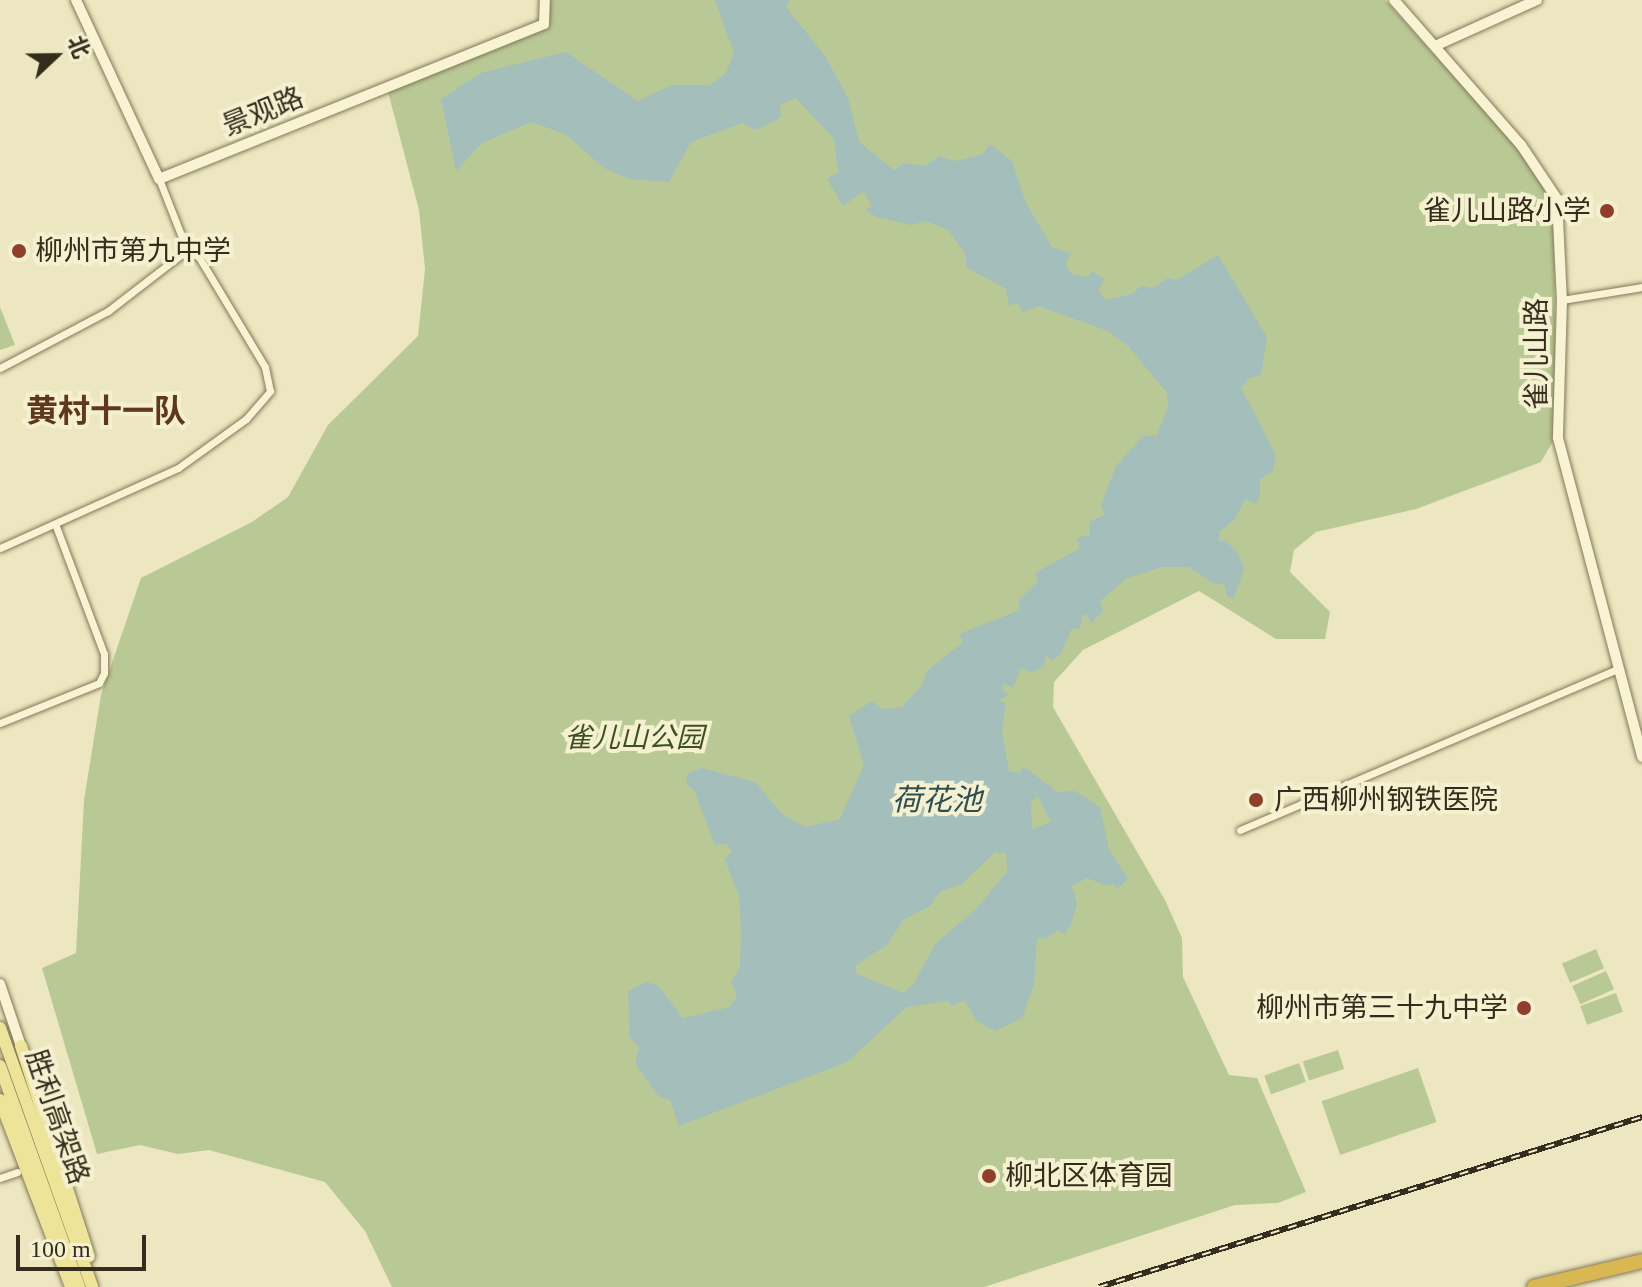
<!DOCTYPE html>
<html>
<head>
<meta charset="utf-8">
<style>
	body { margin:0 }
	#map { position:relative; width:1642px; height:1287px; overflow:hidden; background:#ece7c0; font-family:"Times New Roman","Noto Sans SC",serif }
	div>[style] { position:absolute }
	.green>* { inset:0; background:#b9c995; transform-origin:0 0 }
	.water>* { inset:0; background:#a3bebb }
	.roads { filter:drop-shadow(0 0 2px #847859) drop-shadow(0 0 2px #847859) }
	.street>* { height:7px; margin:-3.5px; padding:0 3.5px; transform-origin:3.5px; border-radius:3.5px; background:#f7f3d3 }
	.secondary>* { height:10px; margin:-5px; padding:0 5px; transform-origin:5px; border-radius:5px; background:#f7f3d3 }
	.primary>* { height:12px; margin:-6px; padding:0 6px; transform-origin:6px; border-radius:6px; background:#eee499 }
	.highway>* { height:14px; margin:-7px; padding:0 7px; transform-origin:7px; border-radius:7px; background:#d9b853 }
	.rail>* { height:6px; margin-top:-3px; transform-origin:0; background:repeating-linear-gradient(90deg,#f4f0d0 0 9px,#342d1d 0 18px); box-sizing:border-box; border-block:2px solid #342d1d }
	.dots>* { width:22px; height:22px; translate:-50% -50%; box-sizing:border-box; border:4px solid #f4f0d0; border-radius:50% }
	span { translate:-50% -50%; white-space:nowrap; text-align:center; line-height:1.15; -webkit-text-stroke:8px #f4f0d0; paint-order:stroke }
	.street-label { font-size:28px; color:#342d1d }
	.poi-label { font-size:28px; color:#342d1d }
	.right { translate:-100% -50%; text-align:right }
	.left { translate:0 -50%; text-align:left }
	.park-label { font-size:28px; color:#3d5024; font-style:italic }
	.water-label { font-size:30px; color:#2d4f54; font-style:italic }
	.quarter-label { font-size:32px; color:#5f381e; font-weight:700 }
	.north { position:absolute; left:16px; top:16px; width:80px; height:80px; -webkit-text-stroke:6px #f4f0d0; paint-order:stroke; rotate:68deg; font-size:22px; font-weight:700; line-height:32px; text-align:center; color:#342d1d }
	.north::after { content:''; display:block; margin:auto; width:28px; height:36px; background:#342d1d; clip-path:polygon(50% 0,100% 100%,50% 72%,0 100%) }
	.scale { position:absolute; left:16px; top:1235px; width:130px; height:36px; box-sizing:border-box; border:4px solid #342d1d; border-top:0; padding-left:10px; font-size:24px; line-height:28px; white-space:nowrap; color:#342d1d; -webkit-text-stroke:6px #f4f0d0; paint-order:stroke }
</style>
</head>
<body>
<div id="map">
	<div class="green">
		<div style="clip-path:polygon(545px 0,1385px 0,1518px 148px,1554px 202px,1556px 436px,1541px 462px,1416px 509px,1316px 532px,1294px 550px,1290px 572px,1330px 612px,1325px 639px,1276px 639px,1199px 591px,1083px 650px,1054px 682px,1053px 707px,1165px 900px,1182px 938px,1183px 977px,1229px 1075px,1257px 1078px,1306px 1192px,1278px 1203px,1235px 1205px,984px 1287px,392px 1287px,365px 1231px,325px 1182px,209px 1150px,178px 1154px,140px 1145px,97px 1154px,42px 968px,76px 953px,84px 800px,101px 695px,141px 578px,252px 522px,288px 497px,328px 425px,418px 336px,425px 269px,419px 210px,387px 88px,544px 24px)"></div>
		<div style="clip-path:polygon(0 307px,15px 345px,0 350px)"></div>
		<div style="left:1596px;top:949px;width:21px;height:37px;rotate:67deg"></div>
		<div style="left:1606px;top:971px;width:20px;height:37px;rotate:66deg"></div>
		<div style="left:1616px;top:993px;width:20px;height:38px;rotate:70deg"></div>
		<div style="left:1338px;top:1050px;width:20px;height:37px;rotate:72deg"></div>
		<div style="left:1299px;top:1063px;width:20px;height:37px;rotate:70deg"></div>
		<div style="left:1418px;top:1068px;width:57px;height:102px;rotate:71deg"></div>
	</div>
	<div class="water">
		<div style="clip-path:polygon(evenodd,715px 0,790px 0,786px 7px,825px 56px,848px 98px,859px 142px,894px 170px,904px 163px,926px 166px,939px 156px,955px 161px,982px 155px,990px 144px,1012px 161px,1026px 203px,1052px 247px,1071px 254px,1065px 264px,1072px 274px,1087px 277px,1093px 271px,1104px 279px,1099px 291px,1105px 300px,1132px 294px,1141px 286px,1152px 288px,1168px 278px,1177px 280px,1218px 255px,1267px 337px,1261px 375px,1249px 378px,1241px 388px,1276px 455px,1273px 471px,1260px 479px,1260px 498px,1255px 503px,1245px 499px,1235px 519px,1219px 532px,1219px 542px,1225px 540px,1238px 553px,1244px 569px,1234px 598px,1227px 596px,1224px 584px,1214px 584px,1189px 567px,1162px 567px,1127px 578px,1100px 601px,1103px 610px,1091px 624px,1087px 614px,1082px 616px,1080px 629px,1072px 628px,1061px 653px,1052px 661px,1047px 655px,1043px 667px,1030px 672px,1021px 668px,1013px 688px,1004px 683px,1003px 691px,1010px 694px,998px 701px,1006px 703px,1002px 731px,1009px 771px,1020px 773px,1023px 766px,1058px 792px,1075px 791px,1100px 807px,1109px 849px,1128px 879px,1117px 889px,1114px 883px,1108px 886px,1087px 878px,1072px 886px,1077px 903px,1071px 924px,1064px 934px,1058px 930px,1045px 939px,1037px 937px,1034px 984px,1022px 1018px,995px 1031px,977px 1021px,964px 1000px,952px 1006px,948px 1001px,907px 1007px,847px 1062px,679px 1126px,670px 1100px,659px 1097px,635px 1063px,639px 1048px,630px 1037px,628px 991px,646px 982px,659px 986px,683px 1018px,730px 1007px,737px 996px,731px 981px,740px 968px,741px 933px,739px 896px,725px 860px,732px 851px,726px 844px,715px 845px,694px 790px,686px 784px,688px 773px,702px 768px,755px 782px,782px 814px,805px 827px,840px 819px,864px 765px,849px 716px,872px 701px,882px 709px,902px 707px,922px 685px,927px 671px,963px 642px,959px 634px,1020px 610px,1018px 601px,1038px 581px,1035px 573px,1080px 548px,1076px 538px,1090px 535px,1089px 522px,1104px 515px,1101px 505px,1116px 466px,1143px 436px,1157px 435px,1168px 407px,1167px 393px,1129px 347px,1108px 331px,1038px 306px,1023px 312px,1017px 303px,1009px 306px,1006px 289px,966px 267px,966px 255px,948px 230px,926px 221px,911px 225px,877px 217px,865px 210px,872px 206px,863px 191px,843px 206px,827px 179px,838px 172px,834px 139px,796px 98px,780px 105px,781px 117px,765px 126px,755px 130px,742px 123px,691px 142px,669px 182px,629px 179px,604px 168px,565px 134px,531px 122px,482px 143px,456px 171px,441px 99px,481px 73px,566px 52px,638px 101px,672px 85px,710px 85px,726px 73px,734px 53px,715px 0,1038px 796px,1051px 822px,1032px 829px,1031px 803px,1038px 796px,715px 0,995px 852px,1006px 853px,1007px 872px,976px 909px,936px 943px,913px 985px,903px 993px,857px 974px,855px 966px,888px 944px,903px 920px,930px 906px,940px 892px,962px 884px,995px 852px)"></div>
	</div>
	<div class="roads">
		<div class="street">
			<div style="left:1562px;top:300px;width:81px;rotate:-9.2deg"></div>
			<div style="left:0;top:368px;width:122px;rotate:-27.8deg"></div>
			<div style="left:108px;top:311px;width:100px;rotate:-37.7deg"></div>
			<div style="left:0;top:548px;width:195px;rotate:-24.2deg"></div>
			<div style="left:178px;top:468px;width:84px;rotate:-35.8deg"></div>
			<div style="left:246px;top:419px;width:37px;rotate:-49deg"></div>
			<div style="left:270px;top:391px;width:25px;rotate:-102deg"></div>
			<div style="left:265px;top:367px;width:128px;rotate:-121deg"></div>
			<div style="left:199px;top:257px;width:14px;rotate:-150deg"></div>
			<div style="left:187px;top:250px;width:76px;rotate:-111.5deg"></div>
			<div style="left:0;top:723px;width:107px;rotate:-22deg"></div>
			<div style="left:99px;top:683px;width:11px;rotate:-63deg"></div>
			<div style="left:104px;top:673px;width:19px;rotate:-90deg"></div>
			<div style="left:104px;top:654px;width:137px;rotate:-110.6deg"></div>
			<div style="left:1240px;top:830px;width:410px;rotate:-23.1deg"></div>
			<div style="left:0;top:1178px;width:18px;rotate:-19deg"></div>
		</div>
		<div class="secondary">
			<div style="left:76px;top:0;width:197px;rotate:65.1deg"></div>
			<div style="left:159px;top:179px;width:415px;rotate:-21.9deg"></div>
			<div style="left:544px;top:24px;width:24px;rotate:-88deg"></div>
			<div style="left:1394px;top:0;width:193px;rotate:48.8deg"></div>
			<div style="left:1521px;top:145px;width:65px;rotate:56.3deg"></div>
			<div style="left:1557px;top:199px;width:101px;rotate:87.2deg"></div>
			<div style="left:1562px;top:300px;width:138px;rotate:91.7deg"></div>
			<div style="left:1558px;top:438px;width:330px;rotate:75.2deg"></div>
			<div style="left:1435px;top:46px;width:112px;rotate:-24.3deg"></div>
			<div style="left:0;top:984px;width:65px;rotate:71.3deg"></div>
		</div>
		<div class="primary">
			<div style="left:0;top:1028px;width:275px;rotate:70.4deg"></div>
			<div style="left:21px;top:1046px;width:221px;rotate:72.1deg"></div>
			<div style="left:0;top:1066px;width:235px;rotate:70.3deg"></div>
			<div style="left:0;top:1100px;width:197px;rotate:69.2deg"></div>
		</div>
		<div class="highway">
			<div style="left:1534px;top:1287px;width:111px;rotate:-13.5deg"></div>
		</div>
	</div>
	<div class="rail">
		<div style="left:1099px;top:1287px;width:569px;rotate:-17.38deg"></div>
	</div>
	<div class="dots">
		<div style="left:1607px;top:211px;background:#913e2b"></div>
		<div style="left:19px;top:251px;background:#913e2b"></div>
		<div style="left:1256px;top:800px;background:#913e2b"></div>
		<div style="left:1524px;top:1008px;background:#913e2b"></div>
		<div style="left:989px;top:1176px;background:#913e2b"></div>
	</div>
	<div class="street-label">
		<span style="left:263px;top:112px;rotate:-22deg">景观路</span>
		<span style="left:1537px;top:354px;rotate:-90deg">雀儿山路</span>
		<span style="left:57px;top:1117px;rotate:71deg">胜利高架路</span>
	</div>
	<div class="poi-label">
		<span class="right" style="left:1591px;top:211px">雀儿山路小学</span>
		<span class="left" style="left:35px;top:251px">柳州市第九中学</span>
		<span class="left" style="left:1274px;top:800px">广西柳州钢铁医院</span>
		<span class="right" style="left:1508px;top:1008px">柳州市第三十九中学</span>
		<span class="left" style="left:1005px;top:1176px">柳北区体育园</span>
	</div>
	<div class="park-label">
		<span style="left:634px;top:738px">雀儿山公园</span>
	</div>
	<div class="water-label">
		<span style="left:937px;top:800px">荷花池</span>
	</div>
	<div class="quarter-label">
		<span style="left:106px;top:411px">黄村十一队</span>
	</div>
	<div class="north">北</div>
	<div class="scale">100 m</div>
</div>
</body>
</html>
